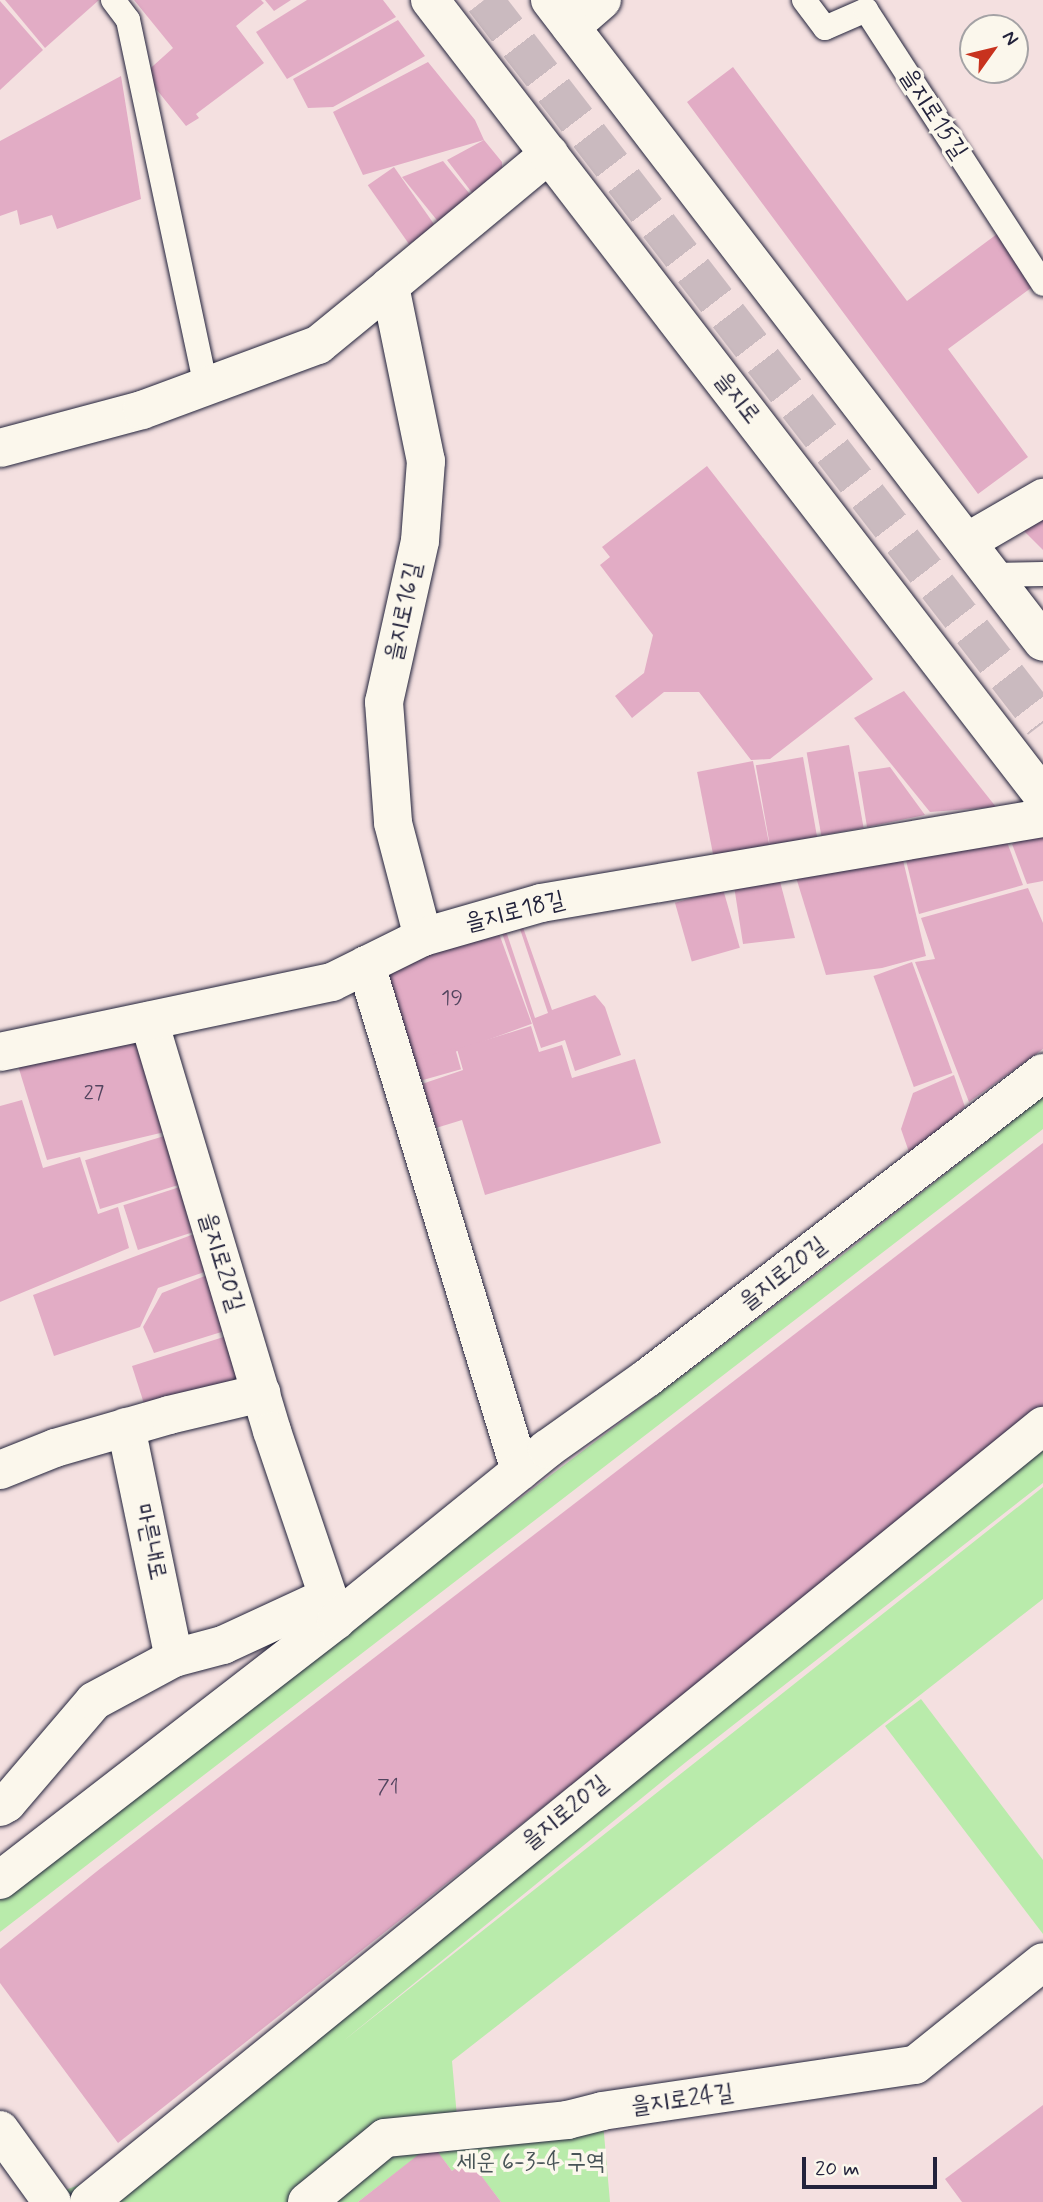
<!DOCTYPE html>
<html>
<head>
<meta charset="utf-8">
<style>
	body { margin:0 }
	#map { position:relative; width:1043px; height:2202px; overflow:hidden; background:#f4e0e0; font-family:Mynerve,"Poor Story",sans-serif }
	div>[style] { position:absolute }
	.green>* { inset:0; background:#b9ebab }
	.building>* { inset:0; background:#e2acc5; transform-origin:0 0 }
	.street-tunnel>* { height:38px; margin-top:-19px; transform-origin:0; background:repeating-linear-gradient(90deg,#cababf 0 38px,transparent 0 57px) }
	.roads { filter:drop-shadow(0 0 2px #22223b) drop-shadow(0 0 2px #22223b) }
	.lane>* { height:24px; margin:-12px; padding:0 12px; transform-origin:12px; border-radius:12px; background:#fbf7ec }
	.street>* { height:38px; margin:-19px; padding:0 19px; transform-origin:19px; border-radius:19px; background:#fbf7ec }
	.secondary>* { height:38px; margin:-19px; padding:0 19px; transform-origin:19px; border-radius:19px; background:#fbf7ec }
	.primary>* { height:38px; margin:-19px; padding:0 19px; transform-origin:19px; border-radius:19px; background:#fbf7ec }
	span { translate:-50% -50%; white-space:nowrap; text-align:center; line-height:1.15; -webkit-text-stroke:7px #fbf7ec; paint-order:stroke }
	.number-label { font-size:21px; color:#52445e }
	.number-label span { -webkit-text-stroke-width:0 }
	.street-label { font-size:24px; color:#22223b }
	.park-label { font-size:24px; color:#485457 }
	.north { position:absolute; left:959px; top:14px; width:70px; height:70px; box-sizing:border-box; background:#fbf7ec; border:2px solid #a4a2a5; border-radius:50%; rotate:56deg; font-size:19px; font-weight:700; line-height:28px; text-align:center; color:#22223b }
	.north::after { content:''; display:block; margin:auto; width:24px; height:32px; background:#c8321e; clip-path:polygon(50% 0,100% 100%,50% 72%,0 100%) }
	.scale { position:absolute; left:802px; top:2157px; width:135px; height:32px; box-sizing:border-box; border:4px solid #22223b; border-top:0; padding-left:9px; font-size:21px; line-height:24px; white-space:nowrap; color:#22223b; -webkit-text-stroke:5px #fbf7ec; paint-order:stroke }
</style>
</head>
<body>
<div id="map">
	<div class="green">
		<div style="clip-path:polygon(1043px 1097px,1043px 1129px,0 1932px,0 1900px,319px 1650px,840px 1257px)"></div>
		<div style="clip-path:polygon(1043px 1438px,1043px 1483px,686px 1762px,342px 2042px,1043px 1487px,1043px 1599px,452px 2061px,458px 2128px,386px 2133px,296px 2202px,31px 2202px,150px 2160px)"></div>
		<div style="clip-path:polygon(921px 1699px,1043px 1860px,1043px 1934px,885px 1726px)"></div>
		<div style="clip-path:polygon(602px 2111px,610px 2202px,501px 2202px,468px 2159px,452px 2171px,432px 2145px,358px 2202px,304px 2202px,385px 2138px)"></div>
	</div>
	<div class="building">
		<div style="clip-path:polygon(5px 0,99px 0,45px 48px)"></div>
		<div style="clip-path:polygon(134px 0,261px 0,264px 3px,236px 26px,264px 63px,196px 114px,199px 118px,186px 126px,144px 74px,173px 48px)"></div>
		<div style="clip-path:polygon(265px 0,291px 0,274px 11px)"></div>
		<div style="clip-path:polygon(307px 0,383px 0,396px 17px,287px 79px,256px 32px)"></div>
		<div style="clip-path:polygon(0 1px,43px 50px,0 90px)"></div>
		<div style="clip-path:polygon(398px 20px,425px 56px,333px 107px,308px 108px,293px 79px)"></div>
		<div style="clip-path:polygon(428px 62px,475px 120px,484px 140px,502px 162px,502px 171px,473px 194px,447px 160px,484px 140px,363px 175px,333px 112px)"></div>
		<div style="clip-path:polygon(733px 67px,907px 301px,997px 234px,1035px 285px,948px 349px,1028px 457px,978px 494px,687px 102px)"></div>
		<div style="clip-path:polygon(121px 76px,141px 199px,57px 229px,52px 215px,20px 225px,17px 210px,0 216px,0 141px)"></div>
		<div style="clip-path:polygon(443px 161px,473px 198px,440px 224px,402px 177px)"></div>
		<div style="left:394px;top:167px;width:72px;height:32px;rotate:55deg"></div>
		<div style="clip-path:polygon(707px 466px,873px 679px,770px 759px,751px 760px,699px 692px,664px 692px,632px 718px,615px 696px,644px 673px,653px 635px,600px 565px,610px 557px,602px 547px)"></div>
		<div style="clip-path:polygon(1043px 503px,1043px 550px,1013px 520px)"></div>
		<div style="clip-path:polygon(904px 691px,996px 807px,930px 812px,854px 718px)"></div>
		<div style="left:849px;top:745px;width:84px;height:43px;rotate:80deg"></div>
		<div style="left:803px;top:757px;width:81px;height:48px;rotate:80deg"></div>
		<div style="left:753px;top:761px;width:91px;height:57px;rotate:79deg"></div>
		<div style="clip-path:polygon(890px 767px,925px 815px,867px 827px,858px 772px)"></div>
		<div style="clip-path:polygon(1043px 830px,1043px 881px,1027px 884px,1012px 844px)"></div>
		<div style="clip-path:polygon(1007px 842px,1023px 885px,919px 914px,905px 856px)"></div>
		<div style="clip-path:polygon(902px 856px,926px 956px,882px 968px,826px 975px,795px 874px)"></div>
		<div style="clip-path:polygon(778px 874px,795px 938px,743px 944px,734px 886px)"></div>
		<div style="clip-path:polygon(1028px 888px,1043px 923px,1043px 1049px,969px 1102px,915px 962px,935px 959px,921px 918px)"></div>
		<div style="left:723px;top:889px;width:61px;height:50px;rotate:74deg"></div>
		<div style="clip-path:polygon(519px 916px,552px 1010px,595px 995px,605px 1007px,621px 1055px,575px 1071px,565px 1040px,541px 1048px,498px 921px,502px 919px,535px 1018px,548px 1013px,516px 917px)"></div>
		<div style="left:497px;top:928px;width:102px;height:131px;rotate:70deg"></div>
		<div style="left:912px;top:962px;width:118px;height:41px;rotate:70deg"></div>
		<div style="clip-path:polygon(531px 1026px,539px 1052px,562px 1045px,572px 1078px,635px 1059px,661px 1143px,485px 1195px,462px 1120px,436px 1128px,422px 1084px,463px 1070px,457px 1049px)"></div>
		<div style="clip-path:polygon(142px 1030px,173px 1130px,47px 1160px,15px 1056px)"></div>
		<div style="left:455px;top:1048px;width:22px;height:57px;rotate:74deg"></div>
		<div style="clip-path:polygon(954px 1075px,965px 1107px,910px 1155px,901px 1129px,913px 1093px)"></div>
		<div style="clip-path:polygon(22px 1100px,43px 1168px,80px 1157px,98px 1214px,118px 1207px,129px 1248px,0 1302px,0 1106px)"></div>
		<div style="left:174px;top:1133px;width:51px;height:93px;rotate:73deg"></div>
		<div style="clip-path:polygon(1043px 1143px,1043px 1412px,118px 2143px,0 1983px,0 1949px,101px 1868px)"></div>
		<div style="left:189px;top:1184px;width:47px;height:69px;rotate:72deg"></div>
		<div style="clip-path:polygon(202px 1231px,216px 1268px,158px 1288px,140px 1327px,54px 1356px,33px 1295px)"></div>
		<div style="clip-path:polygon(215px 1272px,231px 1329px,154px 1353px,143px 1327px,162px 1293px)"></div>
		<div style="clip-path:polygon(233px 1334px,247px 1387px,146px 1410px,132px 1366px)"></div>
		<div style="clip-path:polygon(1043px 2105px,1043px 2202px,962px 2202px,945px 2179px)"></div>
		<div style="clip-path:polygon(432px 2144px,452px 2171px,468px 2158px,501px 2202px,358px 2202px)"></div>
	</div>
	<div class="street-tunnel">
		<div style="left:484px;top:0;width:914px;rotate:52.29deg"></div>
	</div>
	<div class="roads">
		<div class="lane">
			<div style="left:113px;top:0;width:25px;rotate:53deg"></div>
			<div style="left:128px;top:20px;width:374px;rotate:78deg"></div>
			<div style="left:804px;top:0;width:35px;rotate:53deg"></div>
			<div style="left:825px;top:28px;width:45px;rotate:-23.7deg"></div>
			<div style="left:866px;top:10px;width:326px;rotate:57.1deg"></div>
			<div style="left:992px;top:575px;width:51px;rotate:-1.1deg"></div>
		</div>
		<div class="street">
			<div style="left:571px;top:27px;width:41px;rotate:-41.1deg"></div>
			<div style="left:390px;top:286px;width:207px;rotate:-39.7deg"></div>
			<div style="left:0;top:448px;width:147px;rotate:-15deg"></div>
			<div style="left:142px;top:410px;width:188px;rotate:-20.3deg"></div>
			<div style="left:318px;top:345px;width:93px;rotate:-39.3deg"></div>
			<div style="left:390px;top:286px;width:179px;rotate:78.4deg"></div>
			<div style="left:426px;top:461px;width:80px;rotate:94.3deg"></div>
			<div style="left:420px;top:541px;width:165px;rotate:102.6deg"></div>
			<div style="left:384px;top:702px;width:121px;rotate:85.7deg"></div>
			<div style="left:393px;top:823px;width:118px;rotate:75.3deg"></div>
			<div style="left:967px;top:542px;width:88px;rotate:-30.1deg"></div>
			<div style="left:366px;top:965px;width:529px;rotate:73.07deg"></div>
			<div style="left:149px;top:1021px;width:428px;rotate:73.3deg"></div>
			<div style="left:272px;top:1431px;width:200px;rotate:71.3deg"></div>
			<div style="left:0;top:1052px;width:339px;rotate:-11.9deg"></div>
			<div style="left:332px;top:982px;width:102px;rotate:-26.3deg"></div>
			<div style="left:423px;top:937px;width:123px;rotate:-16.1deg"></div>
			<div style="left:541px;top:903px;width:509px;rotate:-9.61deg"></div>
			<div style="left:126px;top:1427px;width:236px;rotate:78.3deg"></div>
			<div style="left:0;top:1470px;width:59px;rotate:-21.8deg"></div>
			<div style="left:55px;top:1448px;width:119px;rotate:-16.1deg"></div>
			<div style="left:169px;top:1415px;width:95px;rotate:-13.4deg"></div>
			<div style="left:0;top:1807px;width:8px;rotate:-30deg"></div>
			<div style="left:7px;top:1803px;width:134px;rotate:-49.5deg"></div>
			<div style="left:94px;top:1701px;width:91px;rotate:-28.3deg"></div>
			<div style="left:174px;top:1658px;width:51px;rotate:-14.9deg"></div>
			<div style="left:223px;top:1645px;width:115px;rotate:-24.8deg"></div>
			<div style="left:0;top:1880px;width:425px;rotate:-37.7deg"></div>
			<div style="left:336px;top:1620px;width:272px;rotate:-39deg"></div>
			<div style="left:547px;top:1449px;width:123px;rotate:-35.4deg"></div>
			<div style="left:647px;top:1378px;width:500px;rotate:-37.6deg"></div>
			<div style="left:89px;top:2202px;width:1230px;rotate:-39.13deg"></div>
			<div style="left:307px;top:2202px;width:101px;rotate:-39.4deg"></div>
			<div style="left:385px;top:2138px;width:183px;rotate:-5.6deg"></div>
			<div style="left:567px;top:2120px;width:36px;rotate:-14deg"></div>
			<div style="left:602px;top:2111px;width:316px;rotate:-8.4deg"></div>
			<div style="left:915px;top:2065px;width:164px;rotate:-38.8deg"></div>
		</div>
		<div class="secondary">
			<div style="left:0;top:2130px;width:89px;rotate:54.2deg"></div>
		</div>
		<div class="primary">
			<div style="left:430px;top:0;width:1005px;rotate:52.4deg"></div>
			<div style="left:550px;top:0;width:809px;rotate:52.48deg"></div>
		</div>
	</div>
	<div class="number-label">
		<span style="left:452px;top:998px">19</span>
		<span style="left:94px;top:1093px">27</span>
		<span style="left:388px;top:1787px">71</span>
	</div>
	<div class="street-label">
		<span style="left:933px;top:114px;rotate:57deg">을지로15길</span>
		<span style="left:737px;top:398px;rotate:52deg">을지로</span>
		<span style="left:404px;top:612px;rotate:-78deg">을지로16길</span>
		<span style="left:515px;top:912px;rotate:-14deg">을지로18길</span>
		<span style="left:221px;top:1262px;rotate:73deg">을지로20길</span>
		<span style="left:783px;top:1274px;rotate:-38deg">을지로20길</span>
		<span style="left:150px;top:1542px;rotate:78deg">마른내로</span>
		<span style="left:565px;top:1813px;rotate:-39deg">을지로20길</span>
		<span style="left:682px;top:2100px;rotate:-8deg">을지로24길</span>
	</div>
	<div class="park-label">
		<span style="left:531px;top:2163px">세운 6-3-4 구역</span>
	</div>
	<div class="north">N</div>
	<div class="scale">20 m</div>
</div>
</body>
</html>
